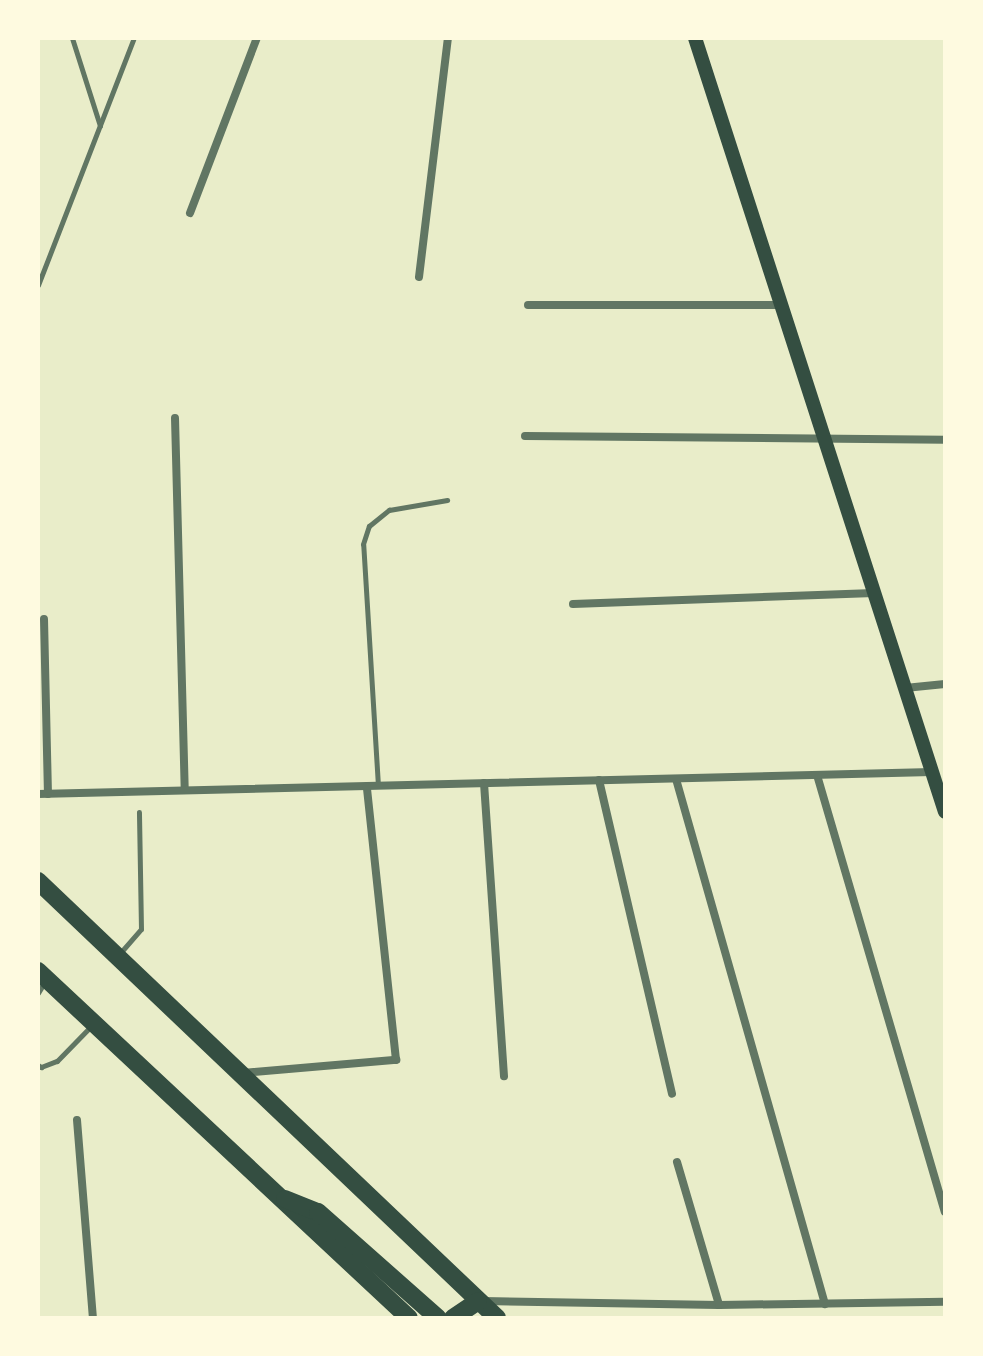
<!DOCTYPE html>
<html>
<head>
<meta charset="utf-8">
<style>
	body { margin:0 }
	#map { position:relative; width:983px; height:1356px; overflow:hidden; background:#e9edc9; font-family:"PT Sans",sans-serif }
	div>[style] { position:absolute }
	.service>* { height:5px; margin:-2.5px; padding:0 2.5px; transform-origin:2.5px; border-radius:2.5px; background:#617663 }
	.minor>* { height:8px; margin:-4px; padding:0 4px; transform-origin:4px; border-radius:4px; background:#617663 }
	.secondary>* { height:14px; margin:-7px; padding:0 7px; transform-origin:7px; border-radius:7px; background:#344e41 }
	.trunk>* { height:18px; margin:-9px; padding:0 9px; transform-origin:9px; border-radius:9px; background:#344e41 }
	span { translate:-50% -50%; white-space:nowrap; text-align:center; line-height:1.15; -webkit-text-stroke:7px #fefae0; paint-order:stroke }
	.frame { position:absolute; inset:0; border:40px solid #fefae0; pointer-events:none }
</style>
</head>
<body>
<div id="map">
	<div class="service">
		<div style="left:72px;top:38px;width:92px;rotate:72.3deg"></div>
		<div style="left:38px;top:285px;width:265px;rotate:-68.8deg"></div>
		<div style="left:378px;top:786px;width:242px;rotate:-93.5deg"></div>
		<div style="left:363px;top:544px;width:19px;rotate:-72deg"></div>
		<div style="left:369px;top:526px;width:26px;rotate:-39deg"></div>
		<div style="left:389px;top:510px;width:59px;rotate:-9.8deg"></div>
		<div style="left:121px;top:952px;width:30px;rotate:-49deg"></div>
		<div style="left:141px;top:929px;width:117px;rotate:-91deg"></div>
		<div style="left:38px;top:993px;width:12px;rotate:-59deg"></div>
		<div style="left:38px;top:1065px;width:4px;rotate:34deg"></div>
		<div style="left:41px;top:1067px;width:17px;rotate:-21deg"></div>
		<div style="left:57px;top:1061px;width:50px;rotate:-45.8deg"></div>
	</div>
	<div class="minor">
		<div style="left:190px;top:213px;width:187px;rotate:-69.1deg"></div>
		<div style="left:419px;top:277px;width:241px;rotate:-83.1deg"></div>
		<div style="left:528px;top:305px;width:255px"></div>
		<div style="left:175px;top:418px;width:372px;rotate:88.5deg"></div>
		<div style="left:525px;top:436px;width:420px;rotate:0.5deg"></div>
		<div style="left:573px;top:604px;width:301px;rotate:-2.1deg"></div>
		<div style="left:44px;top:619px;width:175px;rotate:88.7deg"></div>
		<div style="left:905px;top:688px;width:40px;rotate:-5.7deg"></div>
		<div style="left:817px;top:775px;width:455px;rotate:73.7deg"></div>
		<div style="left:676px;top:779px;width:546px;rotate:74.16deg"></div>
		<div style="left:599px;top:780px;width:322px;rotate:76.9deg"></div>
		<div style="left:484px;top:783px;width:294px;rotate:86.1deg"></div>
		<div style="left:38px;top:794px;width:894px;rotate:-1.41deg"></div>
		<div style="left:243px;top:1073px;width:154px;rotate:-4.9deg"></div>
		<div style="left:396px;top:1060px;width:275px;rotate:-96.1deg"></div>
		<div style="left:77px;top:1120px;width:199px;rotate:85.4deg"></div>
		<div style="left:677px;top:1162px;width:149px;rotate:73.6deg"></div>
		<div style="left:483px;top:1301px;width:236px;rotate:1deg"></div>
		<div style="left:719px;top:1305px;width:226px;rotate:-0.8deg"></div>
	</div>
	<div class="secondary">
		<div style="left:695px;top:38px;width:813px;rotate:72.1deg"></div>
	</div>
	<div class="trunk">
		<div style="left:38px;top:881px;width:634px;rotate:43.59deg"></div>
		<div style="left:38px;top:971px;width:508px;rotate:43.09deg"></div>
		<div style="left:285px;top:1199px;width:35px;rotate:22deg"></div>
		<div style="left:318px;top:1212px;width:160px;rotate:41.5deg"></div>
		<div style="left:453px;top:1318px;width:30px;rotate:-34deg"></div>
	</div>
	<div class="frame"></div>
</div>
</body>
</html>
